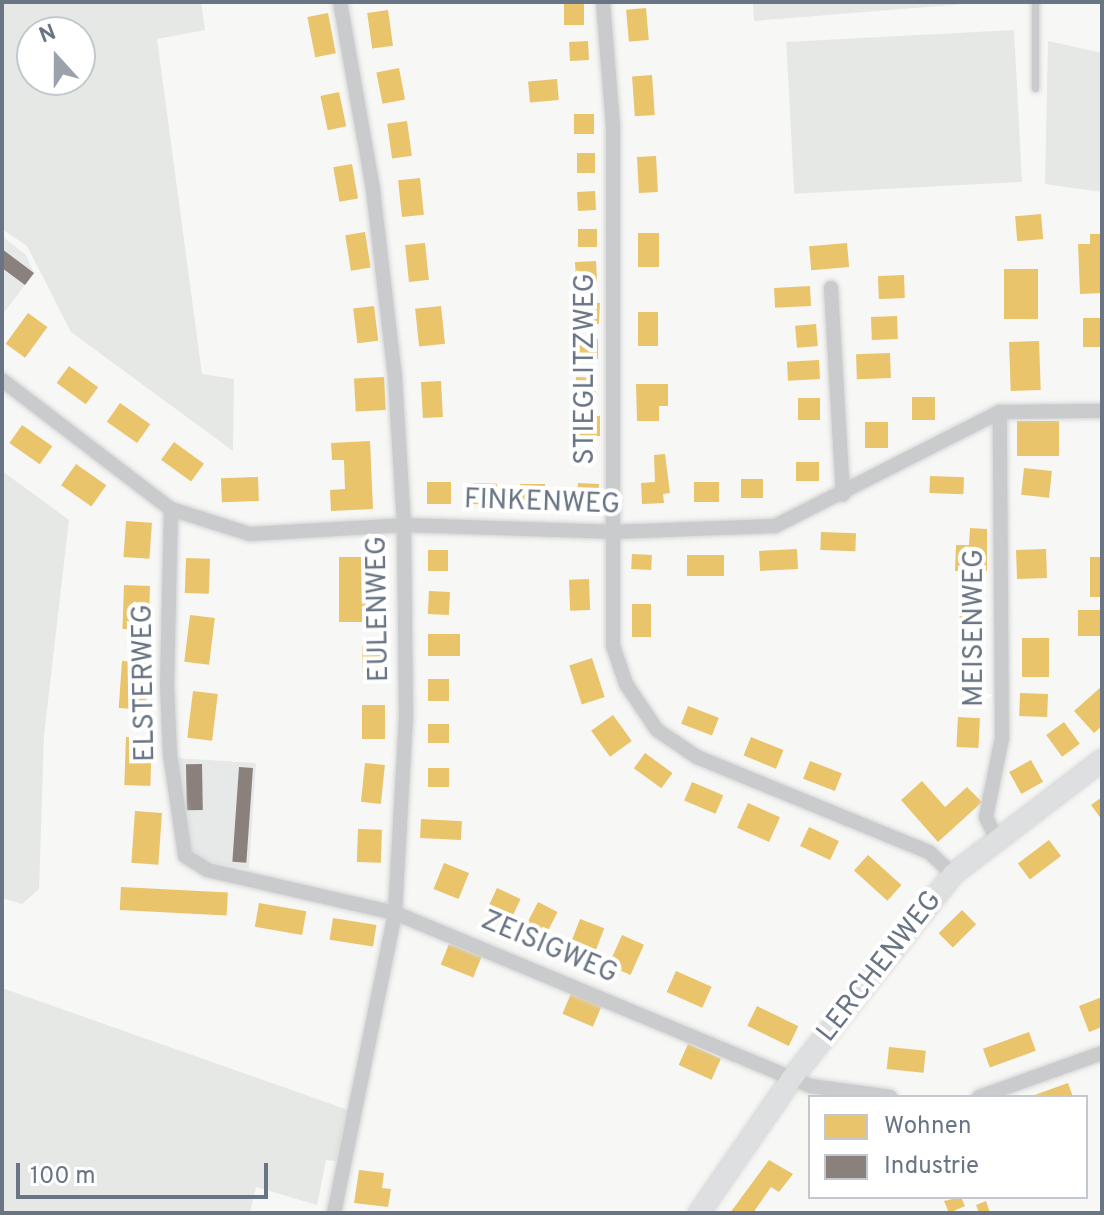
<!DOCTYPE html>
<html>
<head>
<meta charset="utf-8">
<style>
	body { margin:0 }
	#map { position:relative; width:1104px; height:1215px; overflow:hidden; background:#f7f7f6; font-family:Overpass,sans-serif }
	div>[style] { position:absolute }
	.built>* { inset:0; background:#e7e9e9 }
	.green>* { inset:0; background:#e5e8e4; transform-origin:0 0 }
	.homes>* { inset:0; background:#e9c46a; transform-origin:0 0 }
	.industry>* { inset:0; background:#8a817c; transform-origin:0 0 }
	.roads { filter:drop-shadow(0 0 2px #d4d4d5) drop-shadow(0 0 2px #d4d4d5) }
	.lane>* { height:7px; margin:-3.5px; padding:0 3.5px; transform-origin:3.5px; border-radius:3.5px; background:#cacbcc }
	.street>* { height:14px; margin:-7px; padding:0 7px; transform-origin:7px; border-radius:7px; background:#cacbcc }
	.secondary>* { height:20px; margin:-10px; padding:0 10px; transform-origin:10px; border-radius:10px; background:#dedfe0 }
	span { translate:-50% -50%; white-space:nowrap; text-align:center; line-height:1.15; -webkit-text-stroke:8px #fff; paint-order:stroke }
	.street-label { font-size:28px; color:#697584 }
	.frame { position:absolute; inset:0; border:4px solid #697584; pointer-events:none }
	.legend { position:absolute; left:808px; top:1095px; width:280px; height:104px; box-sizing:border-box; background:#fff; border:2px solid #c3c8ce; margin:0; padding:10px 14px; list-style:none; font-size:24px; color:#697584 }
	.legend li { display:flex; align-items:center; gap:16px; height:40px }
	.legend b { width:40px; border:2px solid #c3c8ce }
	.north { position:absolute; left:16px; top:16px; width:80px; height:80px; box-sizing:border-box; background:#fff; border:2px solid #c3c8ce; border-radius:50%; rotate:339deg; font-size:22px; font-weight:700; line-height:32px; text-align:center; color:#697584 }
	.north::after { content:''; display:block; margin:auto; width:28px; height:36px; background:#9ba2ac; clip-path:polygon(50% 0,100% 100%,50% 72%,0 100%) }
	.scale { position:absolute; left:16px; top:1163px; width:252px; height:36px; box-sizing:border-box; border:4px solid #697584; border-top:0; padding-left:10px; font-size:24px; line-height:28px; white-space:nowrap; color:#697584; -webkit-text-stroke:6px #fff; paint-order:stroke }
</style>
</head>
<body>
<div id="map">
	<div class="built">
		<div style="clip-path:polygon(2px 236px,26px 255px,34px 273px,2px 315px)"></div>
		<div style="clip-path:polygon(176px 758px,256px 763px,249px 869px,204px 861px,187px 849px)"></div>
	</div>
	<div class="green">
		<div style="clip-path:polygon(evenodd,2px 2px,201px 2px,205px 30px,157px 39px,202px 374px,234px 379px,233px 451px,71px 332px,27px 246px,2px 229px,2px 2px,32px 32px,80px 32px,80px 80px,32px 80px,32px 32px)"></div>
		<div style="clip-path:polygon(753px 2px,989px 2px,754px 21px)"></div>
		<div style="left:1014px;top:30px;width:152px;height:228px;rotate:87deg"></div>
		<div style="clip-path:polygon(1048px 41px,1102px 53px,1102px 192px,1045px 184px)"></div>
		<div style="clip-path:polygon(2px 471px,69px 520px,44px 735px,39px 889px,22px 904px,2px 898px)"></div>
		<div style="clip-path:polygon(2px 988px,348px 1110px,336px 1161px,326px 1160px,317px 1205px,256px 1187px,250px 1213px,2px 1213px)"></div>
	</div>
	<div class="homes">
		<div style="left:564px;top:2px;width:20px;height:23px"></div>
		<div style="left:646px;top:8px;width:32px;height:20px;rotate:85deg"></div>
		<div style="left:388px;top:10px;width:36px;height:21px;rotate:82deg"></div>
		<div style="left:328px;top:13px;width:41px;height:21px;rotate:79deg"></div>
		<div style="left:588px;top:41px;width:19px;height:19px;rotate:87deg"></div>
		<div style="left:399px;top:68px;width:32px;height:23px;rotate:79deg"></div>
		<div style="left:652px;top:75px;width:40px;height:20px;rotate:86deg"></div>
		<div style="left:557px;top:79px;width:21px;height:29px;rotate:85deg"></div>
		<div style="left:339px;top:92px;width:35px;height:19px;rotate:78deg"></div>
		<div style="left:574px;top:114px;width:20px;height:20px"></div>
		<div style="left:407px;top:121px;width:35px;height:20px;rotate:82deg"></div>
		<div style="left:577px;top:153px;width:18px;height:20px"></div>
		<div style="left:656px;top:156px;width:36px;height:19px;rotate:87deg"></div>
		<div style="left:352px;top:164px;width:35px;height:19px;rotate:80deg"></div>
		<div style="left:420px;top:178px;width:37px;height:22px;rotate:84deg"></div>
		<div style="left:595px;top:191px;width:19px;height:18px;rotate:87deg"></div>
		<div style="left:1041px;top:214px;width:25px;height:26px;rotate:85deg"></div>
		<div style="left:578px;top:229px;width:19px;height:18px"></div>
		<div style="left:365px;top:232px;width:36px;height:20px;rotate:81deg"></div>
		<div style="left:638px;top:233px;width:21px;height:34px"></div>
		<div style="clip-path:polygon(1090px 234px,1102px 234px,1102px 293px,1080px 294px,1078px 244px,1090px 244px)"></div>
		<div style="left:425px;top:243px;width:37px;height:20px;rotate:84deg"></div>
		<div style="left:847px;top:243px;width:24px;height:38px;rotate:85deg"></div>
		<div style="left:596px;top:261px;width:22px;height:21px;rotate:87deg"></div>
		<div style="left:1004px;top:269px;width:34px;height:50px"></div>
		<div style="left:904px;top:275px;width:23px;height:26px;rotate:88deg"></div>
		<div style="left:810px;top:286px;width:20px;height:36px;rotate:87deg"></div>
		<div style="left:579px;top:302px;width:21px;height:21px;rotate:3deg"></div>
		<div style="left:374px;top:306px;width:35px;height:21px;rotate:83deg"></div>
		<div style="left:441px;top:306px;width:38px;height:26px;rotate:84deg"></div>
		<div style="left:638px;top:312px;width:20px;height:34px"></div>
		<div style="left:28px;top:313px;width:24px;height:38px;rotate:36deg"></div>
		<div style="left:897px;top:316px;width:23px;height:26px;rotate:88deg"></div>
		<div style="left:1102px;top:318px;width:29px;height:19px;rotate:90deg"></div>
		<div style="left:816px;top:324px;width:22px;height:21px;rotate:85deg"></div>
		<div style="left:576px;top:339px;width:22px;height:20px"></div>
		<div style="left:1039px;top:341px;width:49px;height:30px;rotate:88deg"></div>
		<div style="left:890px;top:353px;width:25px;height:34px;rotate:88deg"></div>
		<div style="left:819px;top:360px;width:19px;height:32px;rotate:87deg"></div>
		<div style="left:69px;top:366px;width:36px;height:21px;rotate:36deg"></div>
		<div style="left:384px;top:377px;width:33px;height:30px;rotate:87deg"></div>
		<div style="left:576px;top:377px;width:20px;height:21px;rotate:3deg"></div>
		<div style="left:441px;top:381px;width:36px;height:20px;rotate:87deg"></div>
		<div style="clip-path:polygon(636px 384px,668px 384px,668px 406px,659px 406px,659px 421px,637px 421px)"></div>
		<div style="left:912px;top:397px;width:23px;height:23px"></div>
		<div style="left:798px;top:398px;width:22px;height:22px"></div>
		<div style="left:120px;top:403px;width:37px;height:23px;rotate:35deg"></div>
		<div style="left:578px;top:416px;width:22px;height:20px"></div>
		<div style="left:1017px;top:421px;width:42px;height:35px"></div>
		<div style="left:865px;top:422px;width:23px;height:26px"></div>
		<div style="left:22px;top:425px;width:37px;height:22px;rotate:35deg"></div>
		<div style="clip-path:polygon(370px 441px,373px 509px,331px 511px,330px 490px,345px 489px,344px 460px,332px 460px,331px 443px)"></div>
		<div style="left:174px;top:442px;width:37px;height:22px;rotate:36deg"></div>
		<div style="clip-path:polygon(665px 454px,670px 493px,663px 494px,664px 503px,642px 504px,641px 483px,655px 482px,654px 455px)"></div>
		<div style="left:819px;top:462px;width:19px;height:23px;rotate:90deg"></div>
		<div style="left:76px;top:464px;width:37px;height:26px;rotate:35deg"></div>
		<div style="left:1024px;top:468px;width:28px;height:27px;rotate:6deg"></div>
		<div style="left:930px;top:476px;width:34px;height:17px;rotate:2deg"></div>
		<div style="left:258px;top:477px;width:24px;height:37px;rotate:88deg"></div>
		<div style="left:763px;top:479px;width:19px;height:22px;rotate:90deg"></div>
		<div style="left:427px;top:482px;width:24px;height:22px"></div>
		<div style="left:719px;top:482px;width:20px;height:25px;rotate:90deg"></div>
		<div style="left:473px;top:483px;width:24px;height:21px;rotate:2deg"></div>
		<div style="left:578px;top:483px;width:21px;height:19px;rotate:3deg"></div>
		<div style="left:520px;top:484px;width:25px;height:19px"></div>
		<div style="left:126px;top:521px;width:26px;height:36px;rotate:4deg"></div>
		<div style="clip-path:polygon(970px 528px,987px 529px,987px 571px,955px 571px,956px 545px,969px 545px)"></div>
		<div style="left:821px;top:532px;width:35px;height:18px;rotate:2deg"></div>
		<div style="left:797px;top:549px;width:20px;height:38px;rotate:87deg"></div>
		<div style="left:1046px;top:549px;width:29px;height:30px;rotate:88deg"></div>
		<div style="left:428px;top:550px;width:20px;height:21px"></div>
		<div style="left:632px;top:554px;width:20px;height:15px;rotate:3deg"></div>
		<div style="left:724px;top:555px;width:21px;height:37px;rotate:90deg"></div>
		<div style="left:339px;top:557px;width:28px;height:65px"></div>
		<div style="left:1090px;top:557px;width:12px;height:40px"></div>
		<div style="left:186px;top:558px;width:24px;height:35px;rotate:2deg"></div>
		<div style="left:589px;top:579px;width:31px;height:20px;rotate:88deg"></div>
		<div style="left:124px;top:585px;width:26px;height:44px;rotate:2deg"></div>
		<div style="left:429px;top:591px;width:21px;height:23px;rotate:3deg"></div>
		<div style="left:981px;top:595px;width:34px;height:22px;rotate:88deg"></div>
		<div style="left:632px;top:604px;width:19px;height:33px"></div>
		<div style="left:1078px;top:610px;width:24px;height:26px"></div>
		<div style="left:190px;top:615px;width:25px;height:47px;rotate:7deg"></div>
		<div style="left:428px;top:634px;width:32px;height:22px"></div>
		<div style="left:1022px;top:638px;width:27px;height:39px"></div>
		<div style="left:385px;top:645px;width:34px;height:23px;rotate:88deg"></div>
		<div style="left:960px;top:656px;width:21px;height:34px"></div>
		<div style="left:592px;top:658px;width:41px;height:24px;rotate:72deg"></div>
		<div style="left:122px;top:661px;width:27px;height:47px;rotate:4deg"></div>
		<div style="left:428px;top:679px;width:21px;height:22px"></div>
		<div style="clip-path:polygon(1102px 686px,1102px 726px,1094px 733px,1074px 711px)"></div>
		<div style="left:193px;top:691px;width:25px;height:47px;rotate:7deg"></div>
		<div style="left:1020px;top:693px;width:28px;height:23px;rotate:2deg"></div>
		<div style="left:362px;top:705px;width:23px;height:34px"></div>
		<div style="left:688px;top:706px;width:33px;height:19px;rotate:21deg"></div>
		<div style="left:613px;top:715px;width:32px;height:27px;rotate:54deg"></div>
		<div style="left:958px;top:717px;width:22px;height:30px;rotate:3deg"></div>
		<div style="left:1064px;top:722px;width:27px;height:22px;rotate:54deg"></div>
		<div style="left:428px;top:724px;width:21px;height:19px"></div>
		<div style="left:126px;top:737px;width:26px;height:48px;rotate:2deg"></div>
		<div style="left:751px;top:737px;width:35px;height:20px;rotate:22deg"></div>
		<div style="left:645px;top:753px;width:34px;height:19px;rotate:36deg"></div>
		<div style="left:1031px;top:760px;width:25px;height:25px;rotate:61deg"></div>
		<div style="left:810px;top:761px;width:34px;height:19px;rotate:21deg"></div>
		<div style="left:365px;top:763px;width:20px;height:39px;rotate:6deg"></div>
		<div style="left:428px;top:768px;width:21px;height:19px"></div>
		<div style="clip-path:polygon(922px 781px,945px 807px,967px 787px,982px 802px,938px 842px,901px 800px)"></div>
		<div style="left:692px;top:782px;width:34px;height:20px;rotate:23deg"></div>
		<div style="clip-path:polygon(1102px 797px,1102px 820px,1091px 805px)"></div>
		<div style="left:748px;top:803px;width:35px;height:27px;rotate:24deg"></div>
		<div style="left:135px;top:811px;width:27px;height:52px;rotate:4deg"></div>
		<div style="left:421px;top:819px;width:41px;height:19px;rotate:3deg"></div>
		<div style="left:809px;top:827px;width:33px;height:21px;rotate:25deg"></div>
		<div style="left:358px;top:829px;width:24px;height:33px;rotate:2deg"></div>
		<div style="left:1049px;top:840px;width:20px;height:39px;rotate:53deg"></div>
		<div style="left:868px;top:855px;width:45px;height:21px;rotate:42deg"></div>
		<div style="left:444px;top:863px;width:27px;height:28px;rotate:22deg"></div>
		<div style="left:121px;top:887px;width:107px;height:23px;rotate:3deg"></div>
		<div style="left:497px;top:888px;width:26px;height:28px;rotate:25deg"></div>
		<div style="left:538px;top:902px;width:22px;height:29px;rotate:27deg"></div>
		<div style="left:259px;top:903px;width:48px;height:24px;rotate:10deg"></div>
		<div style="left:962px;top:910px;width:20px;height:33px;rotate:45deg"></div>
		<div style="left:333px;top:918px;width:44px;height:22px;rotate:9deg"></div>
		<div style="left:580px;top:919px;width:26px;height:30px;rotate:21deg"></div>
		<div style="left:622px;top:935px;width:24px;height:33px;rotate:24deg"></div>
		<div style="left:449px;top:944px;width:35px;height:22px;rotate:22deg"></div>
		<div style="left:676px;top:971px;width:39px;height:23px;rotate:24deg"></div>
		<div style="left:573px;top:989px;width:33px;height:27px;rotate:23deg"></div>
		<div style="clip-path:polygon(1102px 997px,1102px 1027px,1089px 1032px,1079px 1006px)"></div>
		<div style="left:757px;top:1006px;width:46px;height:22px;rotate:26deg"></div>
		<div style="left:1029px;top:1032px;width:20px;height:49px;rotate:70deg"></div>
		<div style="left:688px;top:1044px;width:36px;height:23px;rotate:24deg"></div>
		<div style="left:889px;top:1047px;width:37px;height:22px;rotate:6deg"></div>
		<div style="clip-path:polygon(1068px 1083px,1073px 1097px,1029px 1097px)"></div>
		<div style="clip-path:polygon(769px 1160px,793px 1174px,779px 1192px,771px 1187px,753px 1213px,730px 1213px)"></div>
		<div style="clip-path:polygon(359px 1170px,384px 1173px,382px 1188px,391px 1189px,388px 1207px,354px 1203px)"></div>
		<div style="clip-path:polygon(961px 1197px,965px 1206px,949px 1213px,944px 1201px)"></div>
		<div style="clip-path:polygon(986px 1201px,990px 1213px,979px 1213px,976px 1205px)"></div>
	</div>
	<div class="industry">
		<div style="clip-path:polygon(2px 249px,34px 273px,25px 285px,2px 268px)"></div>
		<div style="left:202px;top:764px;width:46px;height:16px;rotate:89deg"></div>
		<div style="left:239px;top:767px;width:14px;height:95px;rotate:4deg"></div>
	</div>
	<div class="roads">
		<div class="lane">
			<div style="left:1035px;top:2px;width:86px;rotate:90deg"></div>
		</div>
		<div class="street">
			<div style="left:603px;top:2px;width:123px;rotate:85.4deg"></div>
			<div style="left:613px;top:125px;width:521px;rotate:90deg"></div>
			<div style="left:613px;top:646px;width:40px;rotate:71.1deg"></div>
			<div style="left:626px;top:684px;width:55px;rotate:56deg"></div>
			<div style="left:657px;top:730px;width:48px;rotate:34deg"></div>
			<div style="left:697px;top:757px;width:251px;rotate:22.3deg"></div>
			<div style="left:929px;top:852px;width:33px;rotate:43deg"></div>
			<div style="left:831px;top:288px;width:207px;rotate:86.7deg"></div>
			<div style="left:2px;top:380px;width:213px;rotate:37.4deg"></div>
			<div style="left:171px;top:509px;width:83px;rotate:17.6deg"></div>
			<div style="left:250px;top:534px;width:154px;rotate:-3.3deg"></div>
			<div style="left:404px;top:525px;width:207px;rotate:1.9deg"></div>
			<div style="left:611px;top:532px;width:164px;rotate:-2.1deg"></div>
			<div style="left:775px;top:526px;width:252px;rotate:-26.9deg"></div>
			<div style="left:1000px;top:412px;width:102px;rotate:-0.6deg"></div>
			<div style="left:171px;top:509px;width:176px;rotate:91.3deg"></div>
			<div style="left:167px;top:685px;width:69px;rotate:87.5deg"></div>
			<div style="left:170px;top:754px;width:103px;rotate:81.6deg"></div>
			<div style="left:185px;top:856px;width:26px;rotate:32deg"></div>
			<div style="left:207px;top:870px;width:193px;rotate:12.9deg"></div>
			<div style="left:395px;top:913px;width:451px;rotate:22.6deg"></div>
			<div style="left:811px;top:1086px;width:80px;rotate:7.9deg"></div>
			<div style="left:997px;top:840px;width:25px;rotate:-116deg"></div>
			<div style="left:986px;top:817px;width:81px;rotate:-78.6deg"></div>
			<div style="left:1002px;top:738px;width:326px;rotate:-90.4deg"></div>
			<div style="left:979px;top:1097px;width:131px;rotate:-19.7deg"></div>
			<div style="left:334px;top:1213px;width:306px;rotate:-78.5deg"></div>
			<div style="left:395px;top:913px;width:195px;rotate:-86.8deg"></div>
			<div style="left:406px;top:718px;width:193px;rotate:-90.6deg"></div>
			<div style="left:404px;top:525px;width:148px;rotate:-93.5deg"></div>
			<div style="left:395px;top:377px;width:189px;rotate:-96.7deg"></div>
			<div style="left:373px;top:189px;width:190px;rotate:-100deg"></div>
		</div>
		<div class="secondary">
			<div style="left:699px;top:1213px;width:164px;rotate:-55.4deg"></div>
			<div style="left:792px;top:1078px;width:260px;rotate:-51.7deg"></div>
			<div style="left:953px;top:874px;width:188px;rotate:-37.4deg"></div>
		</div>
	</div>
	<div class="street-label">
		<span style="left:586px;top:369px;rotate:-90deg">STIEGLITZWEG</span>
		<span style="left:542px;top:503px;rotate:2deg">FINKENWEG</span>
		<span style="left:379px;top:609px;rotate:-91deg">EULENWEG</span>
		<span style="left:975px;top:628px;rotate:-90deg">MEISENWEG</span>
		<span style="left:145px;top:683px;rotate:-91deg">ELSTERWEG</span>
		<span style="left:549px;top:948px;rotate:23deg">ZEISIGWEG</span>
		<span style="left:880px;top:967px;rotate:-52deg">LERCHENWEG</span>
	</div>
	<div class="frame"></div>
	<ul class="legend">
	<li><b style="height:22px;background:#e9c46a"></b>Wohnen</li>
	<li><b style="height:22px;background:#8a817c"></b>Industrie</li>
	</ul>
	<div class="north">N</div>
	<div class="scale">100 m</div>
</div>
</body>
</html>
